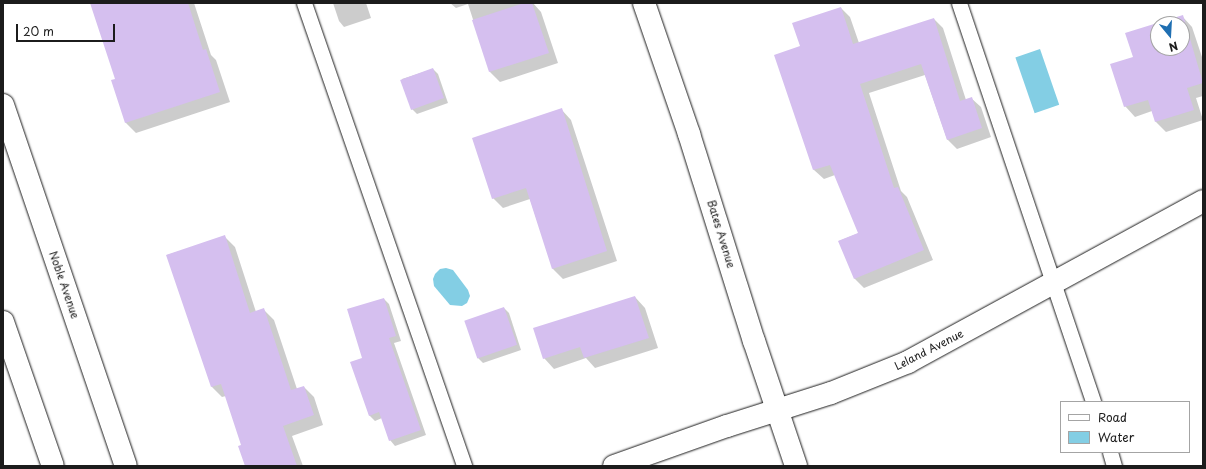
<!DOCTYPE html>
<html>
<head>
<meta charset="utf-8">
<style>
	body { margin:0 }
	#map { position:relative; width:1206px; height:469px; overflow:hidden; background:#fff; font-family:"Playpen Sans",sans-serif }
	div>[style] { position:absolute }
	.water>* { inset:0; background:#83cee4; transform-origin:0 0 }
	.shadow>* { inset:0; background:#0003 }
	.building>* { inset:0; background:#d5bfef; transform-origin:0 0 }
	.roads { filter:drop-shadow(0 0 1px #1c1c1c) drop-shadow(0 0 1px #1c1c1c) }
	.service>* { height:15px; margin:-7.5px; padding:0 7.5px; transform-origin:7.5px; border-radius:7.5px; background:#fff }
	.minor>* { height:22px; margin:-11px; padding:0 11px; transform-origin:11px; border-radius:11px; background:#fff }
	span { translate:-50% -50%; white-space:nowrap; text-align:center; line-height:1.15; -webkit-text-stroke:4px #fff; paint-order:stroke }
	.street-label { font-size:11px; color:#1c1c1c }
	.frame { position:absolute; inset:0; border:4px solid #1c1c1c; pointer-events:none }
	.legend { position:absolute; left:1060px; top:401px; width:130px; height:52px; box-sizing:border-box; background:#fff; border:1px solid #a4a4a4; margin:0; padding:5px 7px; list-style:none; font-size:12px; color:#1c1c1c }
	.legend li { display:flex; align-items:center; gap:8px; height:20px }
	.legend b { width:20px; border:1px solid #a4a4a4 }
	.north { position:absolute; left:1150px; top:16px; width:40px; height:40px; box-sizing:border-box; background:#fff; border:1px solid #a4a4a4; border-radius:50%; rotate:162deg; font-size:11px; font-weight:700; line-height:16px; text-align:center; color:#1c1c1c }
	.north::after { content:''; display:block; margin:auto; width:14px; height:18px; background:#1f6fb2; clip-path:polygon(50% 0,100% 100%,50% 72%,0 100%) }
	.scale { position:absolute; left:16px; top:24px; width:99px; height:18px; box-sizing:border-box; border:2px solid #1c1c1c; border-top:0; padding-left:5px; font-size:12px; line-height:14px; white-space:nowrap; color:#1c1c1c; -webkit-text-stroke:3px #fff; paint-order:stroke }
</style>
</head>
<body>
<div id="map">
	<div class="water">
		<div style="left:1040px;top:49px;width:59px;height:26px;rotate:71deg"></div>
		<div style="clip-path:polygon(446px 268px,453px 270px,468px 290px,470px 296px,467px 303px,462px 306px,450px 305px,434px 286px,433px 279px,435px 274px,440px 269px)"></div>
	</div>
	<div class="shadow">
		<div style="clip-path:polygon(91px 3px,194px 3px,211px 55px,216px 60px,230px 102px,136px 133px,126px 123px,113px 81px,116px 79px)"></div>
		<div style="clip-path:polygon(333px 3px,366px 3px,371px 18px,344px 27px,339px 21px)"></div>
		<div style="clip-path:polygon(450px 3px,533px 3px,541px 12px,558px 63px,500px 82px,490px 72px,468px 4px,456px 8px)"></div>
		<div style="clip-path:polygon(841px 8px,850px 17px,859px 43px,934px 19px,943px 28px,966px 100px,971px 98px,981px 107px,991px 137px,957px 149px,947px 139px,925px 75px,869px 93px,901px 191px,907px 197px,933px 260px,864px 288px,855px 279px,839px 241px,859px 233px,835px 175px,824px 179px,814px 170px,776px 55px,801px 47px)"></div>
		<div style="clip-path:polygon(1182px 16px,1192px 27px,1203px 60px,1203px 96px,1196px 98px,1203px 120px,1166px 132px,1156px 122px,1152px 111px,1135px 117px,1125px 106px,1134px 57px,1158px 24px,1158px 48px,1182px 48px,1182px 24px,1158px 24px)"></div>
		<div style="clip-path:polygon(433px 69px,438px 74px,448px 103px,417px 114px,412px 109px,402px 79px)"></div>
		<div style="clip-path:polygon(561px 109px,571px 120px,617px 261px,563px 279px,553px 269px,530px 199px,503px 208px,493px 198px)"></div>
		<div style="clip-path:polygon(225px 237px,235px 247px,256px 312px,264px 310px,274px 320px,297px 389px,304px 387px,314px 397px,323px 425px,292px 436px,303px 466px,246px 466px,242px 445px,226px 396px,222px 397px,212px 387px,167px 255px)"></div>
		<div style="clip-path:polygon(635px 297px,645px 308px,658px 348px,595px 368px,586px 358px,554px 369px,544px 358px)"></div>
		<div style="clip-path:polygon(384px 299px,389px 304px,401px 341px,394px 343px,426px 435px,395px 446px,390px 440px,382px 418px,375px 421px,369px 415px,363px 359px)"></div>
		<div style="clip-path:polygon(504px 308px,509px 313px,521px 350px,483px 363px,478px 358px)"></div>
	</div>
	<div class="building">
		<div style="clip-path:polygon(90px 3px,188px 3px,203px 50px,206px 49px,220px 92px,125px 123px,111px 80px,115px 79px)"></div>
		<div style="clip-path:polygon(524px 3px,532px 3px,549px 53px,489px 72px,472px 20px)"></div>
		<div style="clip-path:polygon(841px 7px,853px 44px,934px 18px,960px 101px,972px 97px,982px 128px,947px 140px,921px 64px,860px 84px,894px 188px,898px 187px,924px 250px,854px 279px,838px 241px,858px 233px,830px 165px,813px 170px,774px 55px,800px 46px,792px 23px)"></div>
		<div style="clip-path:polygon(evenodd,1183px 15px,1203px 83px,1187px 88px,1194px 110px,1155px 122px,1148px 100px,1124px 107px,1110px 64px,1133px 57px,1125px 33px,1183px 15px,1158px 24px,1182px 24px,1182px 48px,1158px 48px,1158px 24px)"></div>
		<div style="left:433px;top:68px;width:32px;height:35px;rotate:70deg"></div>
		<div style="clip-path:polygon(562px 108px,607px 251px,552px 269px,526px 188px,492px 199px,472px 138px)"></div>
		<div style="clip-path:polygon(225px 235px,250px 313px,264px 308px,291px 390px,304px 386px,314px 415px,283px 426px,297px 466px,245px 466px,238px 446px,241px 445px,221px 384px,211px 387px,166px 255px)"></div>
		<div style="clip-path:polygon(635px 296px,649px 338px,584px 358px,580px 347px,543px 359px,533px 328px)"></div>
		<div style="clip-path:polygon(384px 298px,396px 336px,389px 338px,421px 430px,389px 441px,379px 412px,369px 416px,350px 362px,362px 358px,347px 309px)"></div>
		<div style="left:504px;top:307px;width:40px;height:42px;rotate:71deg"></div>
	</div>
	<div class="roads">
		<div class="service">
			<div style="left:304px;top:3px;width:490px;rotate:70.9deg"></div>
			<div style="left:959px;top:3px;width:421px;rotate:71.4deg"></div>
			<div style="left:1110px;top:452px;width:15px;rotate:74deg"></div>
		</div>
		<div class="minor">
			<div style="left:644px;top:3px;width:139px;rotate:71deg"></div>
			<div style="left:689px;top:134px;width:217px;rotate:72.6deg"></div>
			<div style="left:754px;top:341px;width:132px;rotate:71.4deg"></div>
			<div style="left:3px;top:105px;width:381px;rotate:71.2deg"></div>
			<div style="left:3px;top:322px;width:152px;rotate:70.9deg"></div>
			<div style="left:614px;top:466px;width:120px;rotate:-19.5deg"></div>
			<div style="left:727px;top:426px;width:109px;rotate:-17.6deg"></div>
			<div style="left:831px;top:393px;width:83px;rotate:-21.9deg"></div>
			<div style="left:908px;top:362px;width:336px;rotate:-28.6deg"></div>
		</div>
	</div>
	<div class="street-label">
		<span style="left:721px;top:234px;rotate:73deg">Bates Avenue</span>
		<span style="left:64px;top:285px;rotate:71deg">Noble Avenue</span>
		<span style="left:929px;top:350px;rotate:-27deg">Leland Avenue</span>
	</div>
	<div class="frame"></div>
	<ul class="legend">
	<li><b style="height:5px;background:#fff"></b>Road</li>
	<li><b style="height:11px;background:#83cee4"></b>Water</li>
	</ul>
	<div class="north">N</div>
	<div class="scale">20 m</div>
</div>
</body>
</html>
